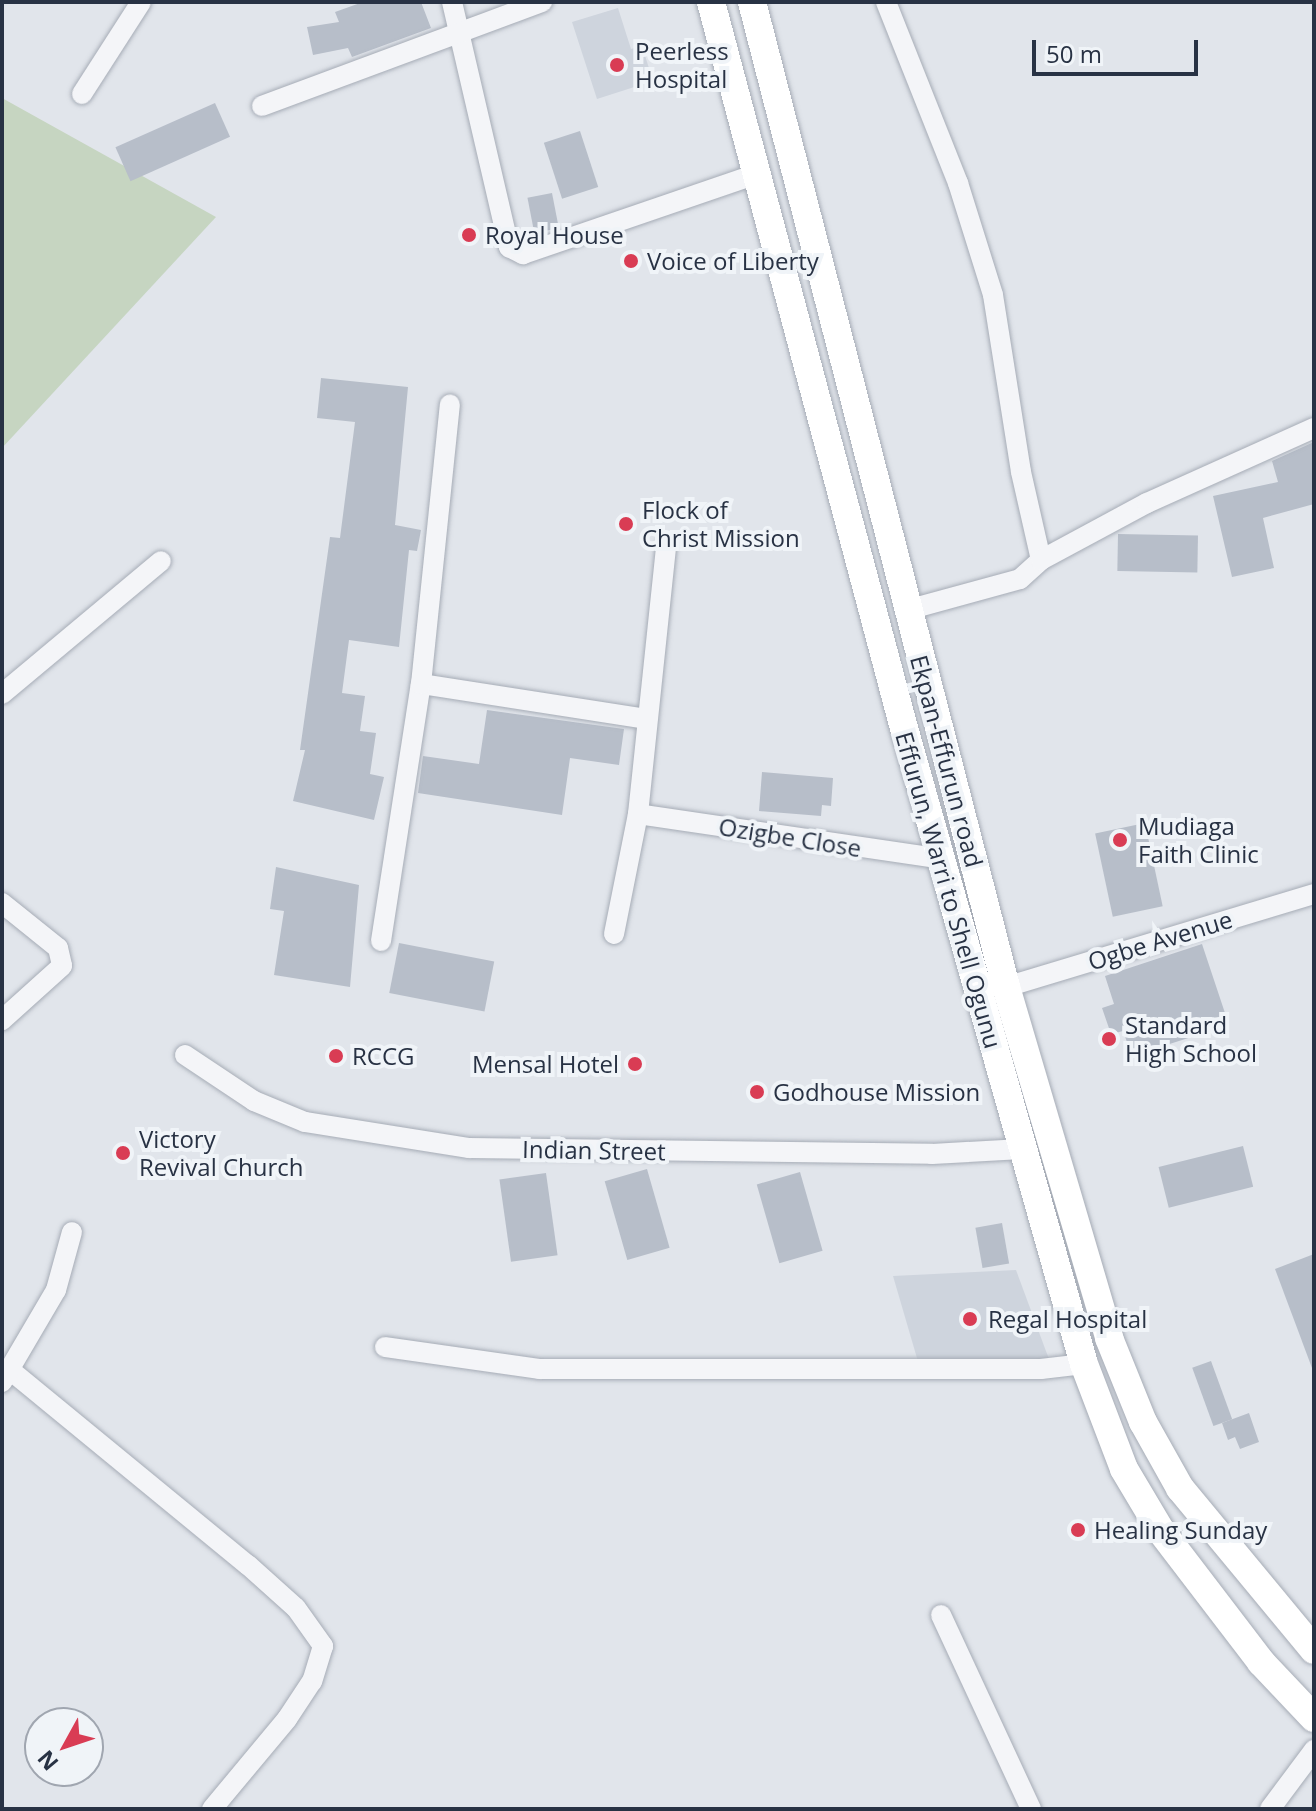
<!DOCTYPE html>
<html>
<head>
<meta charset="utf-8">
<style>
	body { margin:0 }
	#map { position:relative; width:1316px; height:1811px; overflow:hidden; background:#e1e5eb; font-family:"Open Sans",sans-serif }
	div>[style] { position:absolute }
	.built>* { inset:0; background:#ced4dd }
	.green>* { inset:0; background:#c6d5c1 }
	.building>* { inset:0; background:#b7bec9; transform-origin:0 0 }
	.roads { filter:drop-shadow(0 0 2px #a6acb6) drop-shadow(0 0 2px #a6acb6) }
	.street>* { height:20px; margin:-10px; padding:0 10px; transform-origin:10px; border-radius:10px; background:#f4f5f8 }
	.secondary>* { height:28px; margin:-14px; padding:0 14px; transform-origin:14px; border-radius:14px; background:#fff }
	.dots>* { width:22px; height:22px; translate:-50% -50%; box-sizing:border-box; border:4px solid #f0f4f8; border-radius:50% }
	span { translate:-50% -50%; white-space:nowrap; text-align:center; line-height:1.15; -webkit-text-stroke:8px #f0f4f8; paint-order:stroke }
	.poi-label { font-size:24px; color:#283244 }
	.left { translate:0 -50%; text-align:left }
	.right { translate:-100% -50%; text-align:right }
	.street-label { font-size:24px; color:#283244 }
	.frame { position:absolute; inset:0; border:4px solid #283244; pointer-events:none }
	.north { position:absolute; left:24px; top:1707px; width:80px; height:80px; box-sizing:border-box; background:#f0f4f8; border:2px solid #a0a6b0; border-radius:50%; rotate:230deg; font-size:22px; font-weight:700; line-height:32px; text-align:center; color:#283244 }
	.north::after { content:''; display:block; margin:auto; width:28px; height:36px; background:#d93c54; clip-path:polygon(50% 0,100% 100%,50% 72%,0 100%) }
	.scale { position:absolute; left:1032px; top:40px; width:166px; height:36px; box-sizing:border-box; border:4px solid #283244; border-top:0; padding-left:10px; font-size:24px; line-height:28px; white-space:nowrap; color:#283244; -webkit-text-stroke:6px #f0f4f8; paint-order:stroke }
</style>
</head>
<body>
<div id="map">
	<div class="built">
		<div style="clip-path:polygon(618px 8px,631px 49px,642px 46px,653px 81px,597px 99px,572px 22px)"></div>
		<div style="clip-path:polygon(1016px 1270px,1050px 1362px,919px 1365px,893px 1276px)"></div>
	</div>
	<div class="green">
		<div style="clip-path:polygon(2px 98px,216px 217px,2px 448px)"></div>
	</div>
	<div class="building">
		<div style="clip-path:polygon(363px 2px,421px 2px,431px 28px,352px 57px,348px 48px,313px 55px,307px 27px,339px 22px,335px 12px)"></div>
		<div style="left:215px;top:103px;width:37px;height:109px;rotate:66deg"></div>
		<div style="left:580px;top:131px;width:59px;height:38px;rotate:72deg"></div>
		<div style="left:552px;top:193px;width:36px;height:25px;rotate:79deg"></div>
		<div style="clip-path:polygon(321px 378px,408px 387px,395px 525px,421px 530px,417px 551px,409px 550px,399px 647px,349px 640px,342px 693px,365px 696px,360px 731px,376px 733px,370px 774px,384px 777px,374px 820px,293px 801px,305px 750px,300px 750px,330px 537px,340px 538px,355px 422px,317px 418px)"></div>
		<div style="clip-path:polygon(1314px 442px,1314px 504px,1263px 518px,1274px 568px,1232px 577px,1213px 496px,1278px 482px,1272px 461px)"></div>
		<div style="left:1118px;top:534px;width:80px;height:37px;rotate:1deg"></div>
		<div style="clip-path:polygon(487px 710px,624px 729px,619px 765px,570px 758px,562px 815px,418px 793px,423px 756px,479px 764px)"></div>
		<div style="clip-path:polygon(762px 772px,833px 778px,831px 806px,822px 805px,821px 816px,759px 811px)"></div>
		<div style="left:1145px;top:823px;width:85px;height:51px;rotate:78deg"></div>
		<div style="clip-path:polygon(276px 867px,359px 885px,350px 987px,274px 975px,284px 911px,270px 909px)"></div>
		<div style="left:399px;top:943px;width:97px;height:51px;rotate:11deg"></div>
		<div style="clip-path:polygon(1202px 944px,1229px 1025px,1132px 1056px,1123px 1031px,1111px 1034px,1102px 1008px,1114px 1004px,1105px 976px)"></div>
		<div style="left:1243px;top:1146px;width:42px;height:87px;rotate:76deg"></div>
		<div style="left:647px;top:1169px;width:82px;height:44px;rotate:74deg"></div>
		<div style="left:800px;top:1172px;width:82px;height:45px;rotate:74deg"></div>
		<div style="left:546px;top:1173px;width:83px;height:47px;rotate:82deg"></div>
		<div style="left:1002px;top:1223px;width:41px;height:27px;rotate:80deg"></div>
		<div style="clip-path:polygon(1314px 1254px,1314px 1368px,1312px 1368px,1275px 1269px)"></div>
		<div style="left:1211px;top:1361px;width:62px;height:20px;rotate:70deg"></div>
		<div style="clip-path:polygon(1249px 1413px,1259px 1442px,1240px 1449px,1235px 1437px,1228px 1440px,1222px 1423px)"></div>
	</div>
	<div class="roads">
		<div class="street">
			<div style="left:452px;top:2px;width:252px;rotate:76.9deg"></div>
			<div style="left:509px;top:247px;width:16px;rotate:27deg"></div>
			<div style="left:523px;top:254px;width:250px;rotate:-18.9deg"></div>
			<div style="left:886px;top:2px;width:195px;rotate:68.3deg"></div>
			<div style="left:958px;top:183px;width:117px;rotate:72.6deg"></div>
			<div style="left:993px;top:295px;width:179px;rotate:81deg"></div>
			<div style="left:1021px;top:472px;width:90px;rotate:77.2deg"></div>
			<div style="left:82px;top:94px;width:109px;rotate:-57.3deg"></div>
			<div style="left:262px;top:106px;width:299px;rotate:-20.4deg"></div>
			<div style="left:907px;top:610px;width:117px;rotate:-15.3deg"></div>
			<div style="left:1020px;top:579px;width:28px;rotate:-42deg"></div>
			<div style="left:1041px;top:560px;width:120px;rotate:-28.3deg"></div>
			<div style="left:1147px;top:503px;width:183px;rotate:-24.2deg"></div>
			<div style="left:421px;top:684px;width:229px;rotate:8.8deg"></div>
			<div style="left:2px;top:694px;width:207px;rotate:-39.9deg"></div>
			<div style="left:638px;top:814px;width:308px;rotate:8.4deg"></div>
			<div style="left:2px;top:903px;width:72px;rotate:38.8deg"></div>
			<div style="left:58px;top:948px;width:18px;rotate:77deg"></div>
			<div style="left:62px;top:966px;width:81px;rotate:138deg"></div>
			<div style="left:614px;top:934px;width:122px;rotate:-78.7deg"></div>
			<div style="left:638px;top:814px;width:269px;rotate:-84deg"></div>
			<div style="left:381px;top:941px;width:260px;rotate:-81.2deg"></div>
			<div style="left:421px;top:684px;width:281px;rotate:-84.1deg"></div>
			<div style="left:1006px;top:987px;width:322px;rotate:-16.8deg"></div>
			<div style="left:185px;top:1055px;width:83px;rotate:33.7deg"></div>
			<div style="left:254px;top:1101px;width:55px;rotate:22.4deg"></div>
			<div style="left:305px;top:1122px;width:166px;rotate:9deg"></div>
			<div style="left:469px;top:1148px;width:463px;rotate:0.7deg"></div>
			<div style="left:932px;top:1154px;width:90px;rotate:-3.2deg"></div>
			<div style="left:385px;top:1347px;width:156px;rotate:8.1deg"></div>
			<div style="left:539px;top:1369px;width:502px"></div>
			<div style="left:1041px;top:1369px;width:43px;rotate:-6.6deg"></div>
			<div style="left:9px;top:1369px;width:309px;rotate:39.4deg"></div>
			<div style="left:248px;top:1565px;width:64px;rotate:41.9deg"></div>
			<div style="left:296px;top:1608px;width:47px;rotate:54.6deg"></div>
			<div style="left:323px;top:1646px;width:37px;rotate:107deg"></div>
			<div style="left:312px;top:1681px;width:45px;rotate:123.3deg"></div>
			<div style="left:287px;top:1719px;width:117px;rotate:129.8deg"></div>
			<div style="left:2px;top:1382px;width:107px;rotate:-59.6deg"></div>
			<div style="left:56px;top:1290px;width:60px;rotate:-74.6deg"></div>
			<div style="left:941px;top:1615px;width:214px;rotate:65.1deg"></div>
			<div style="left:1270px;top:1809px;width:74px;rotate:-53.3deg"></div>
		</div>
		<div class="secondary">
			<div style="left:711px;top:2px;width:744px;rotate:75.12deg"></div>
			<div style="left:902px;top:721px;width:668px;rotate:74.2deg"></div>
			<div style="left:1084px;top:1364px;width:112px;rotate:69.1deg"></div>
			<div style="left:1124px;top:1469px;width:72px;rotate:59.2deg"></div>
			<div style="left:1161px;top:1531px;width:165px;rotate:52.6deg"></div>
			<div style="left:1261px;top:1662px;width:77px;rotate:46.6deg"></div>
			<div style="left:752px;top:2px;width:1017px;rotate:75.54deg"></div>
			<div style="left:1006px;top:987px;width:366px;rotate:73.6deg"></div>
			<div style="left:1109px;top:1338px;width:91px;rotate:68deg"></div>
			<div style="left:1143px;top:1422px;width:76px;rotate:60.7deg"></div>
			<div style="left:1180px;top:1488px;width:210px;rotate:50.4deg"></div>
		</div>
	</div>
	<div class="dots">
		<div style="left:617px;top:65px;background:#d93c54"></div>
		<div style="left:469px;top:235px;background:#d93c54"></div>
		<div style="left:631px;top:261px;background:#d93c54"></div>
		<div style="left:626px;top:524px;background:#d93c54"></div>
		<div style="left:1120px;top:840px;background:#d93c54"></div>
		<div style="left:1109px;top:1039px;background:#d93c54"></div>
		<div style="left:336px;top:1056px;background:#d93c54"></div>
		<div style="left:635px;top:1064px;background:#d93c54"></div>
		<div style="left:757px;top:1092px;background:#d93c54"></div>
		<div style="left:123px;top:1153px;background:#d93c54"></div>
		<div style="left:970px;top:1319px;background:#d93c54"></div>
		<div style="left:1078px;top:1530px;background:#d93c54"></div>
	</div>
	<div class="poi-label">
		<span class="left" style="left:635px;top:65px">Peerless<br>Hospital</span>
		<span class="left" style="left:485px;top:235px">Royal House</span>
		<span class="left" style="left:647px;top:261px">Voice of Liberty</span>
		<span class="left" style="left:642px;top:524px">Flock of<br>Christ Mission</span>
		<span class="left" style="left:1138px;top:840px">Mudiaga<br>Faith Clinic</span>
		<span class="left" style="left:1125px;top:1039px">Standard<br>High School</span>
		<span class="left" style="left:352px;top:1056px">RCCG</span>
		<span class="right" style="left:619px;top:1064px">Mensal Hotel</span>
		<span class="left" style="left:773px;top:1092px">Godhouse Mission</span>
		<span class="left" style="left:139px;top:1153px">Victory<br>Revival Church</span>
		<span class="left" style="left:988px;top:1319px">Regal Hospital</span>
		<span class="left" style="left:1094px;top:1530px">Healing Sunday</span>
	</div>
	<div class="street-label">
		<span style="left:947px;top:761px;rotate:75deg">Ekpan-Effurun road</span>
		<span style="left:790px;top:837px;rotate:9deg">Ozigbe Close</span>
		<span style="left:949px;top:890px;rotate:74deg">Effurun, Warri to Shell Ogunu</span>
		<span style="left:1160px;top:940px;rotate:-17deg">Ogbe Avenue</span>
		<span style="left:594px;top:1150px;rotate:1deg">Indian Street</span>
	</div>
	<div class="frame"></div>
	<div class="north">N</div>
	<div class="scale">50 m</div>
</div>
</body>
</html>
